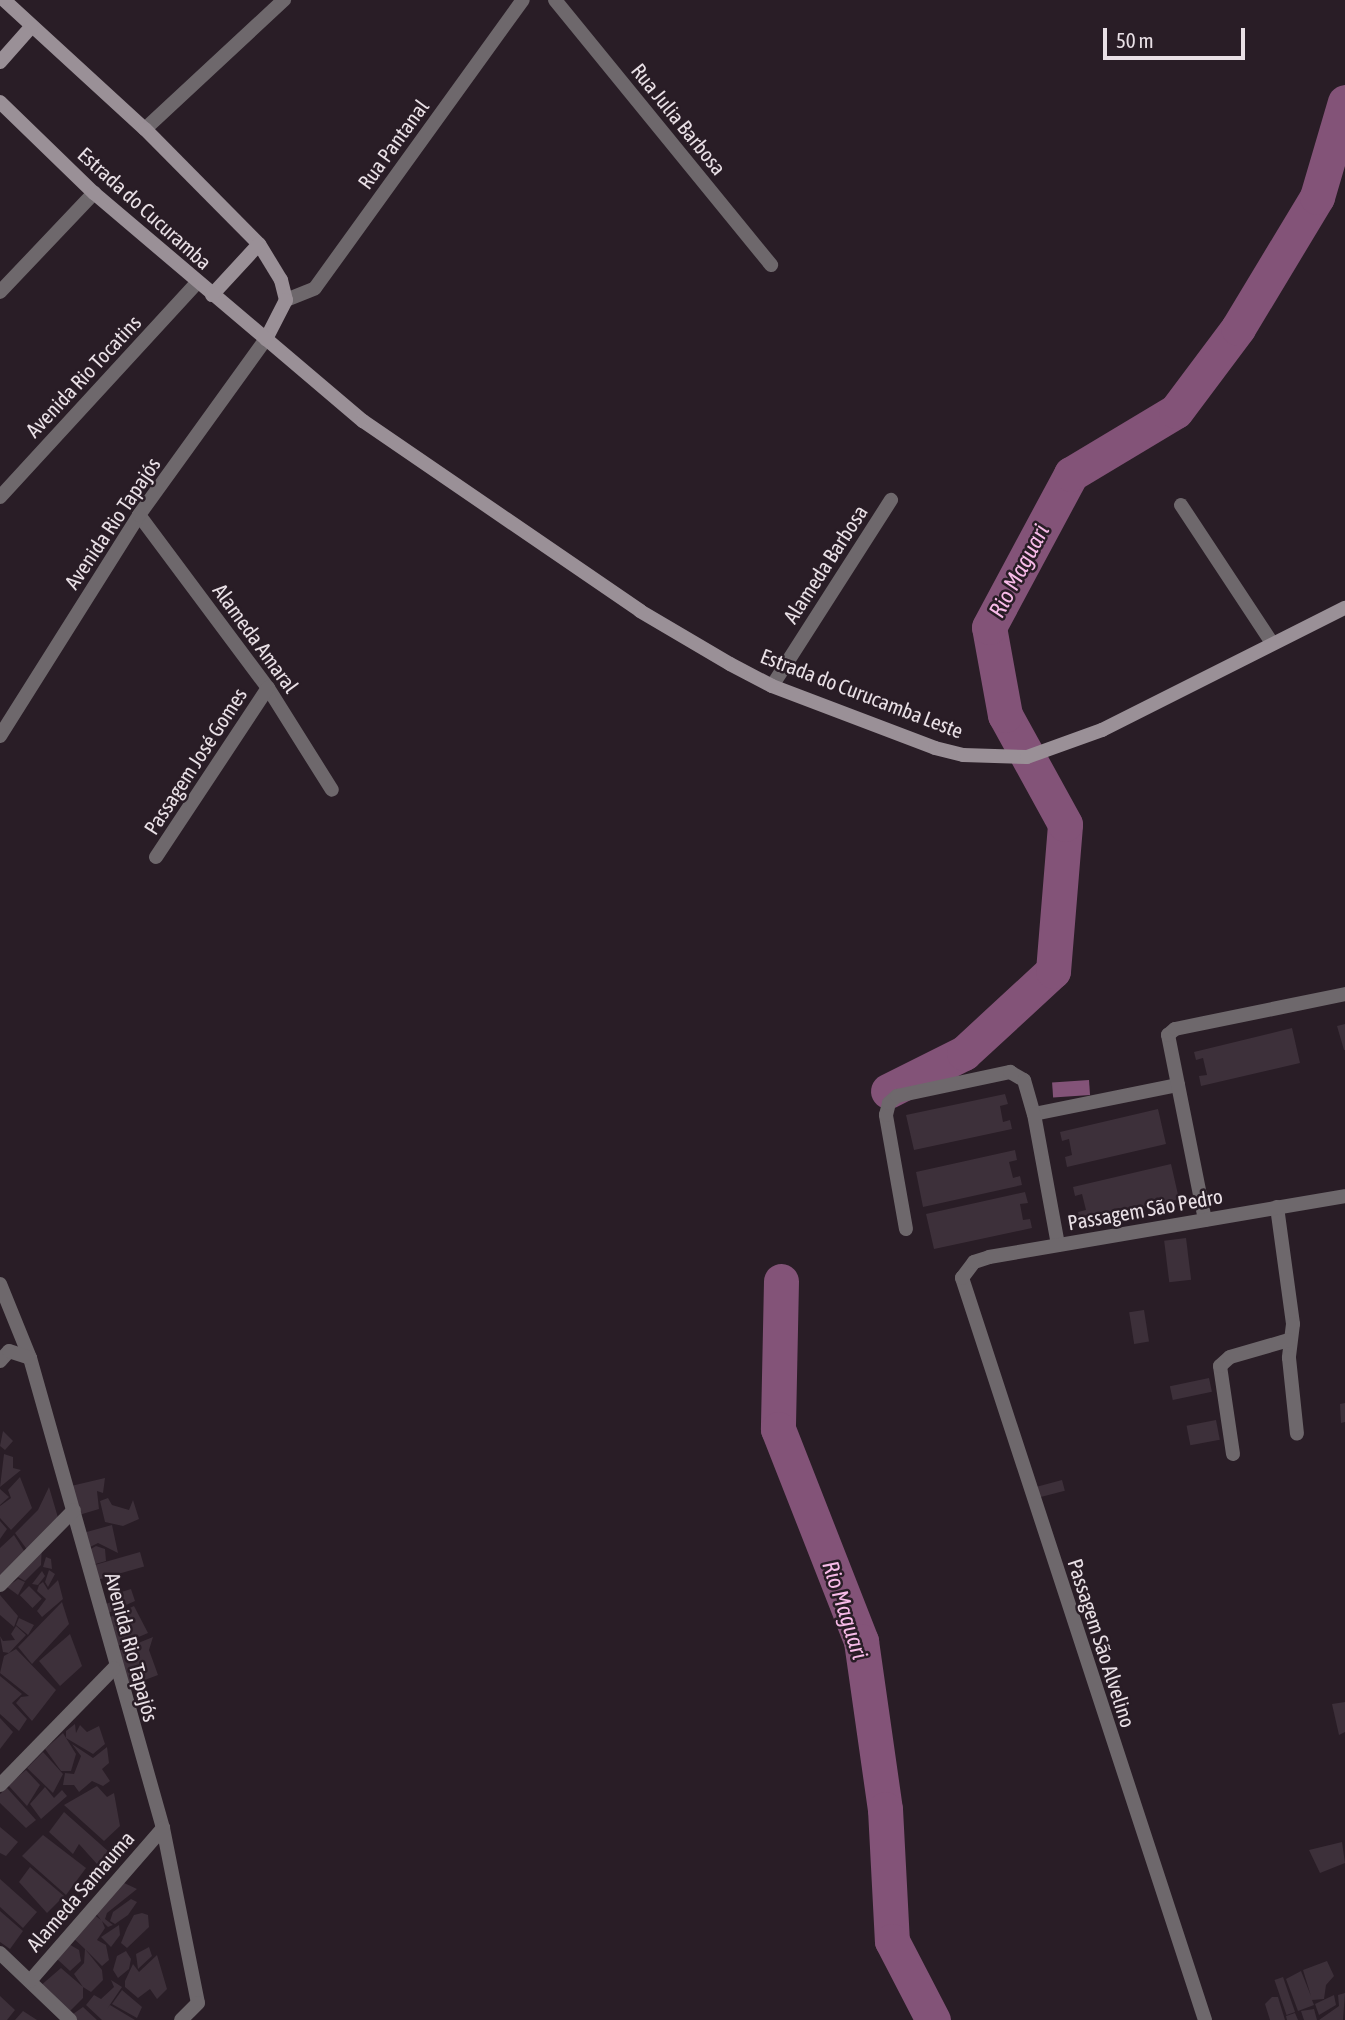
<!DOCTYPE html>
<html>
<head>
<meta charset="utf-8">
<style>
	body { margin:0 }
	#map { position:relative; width:1345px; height:2020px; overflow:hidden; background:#291d26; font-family:"Asap Condensed",sans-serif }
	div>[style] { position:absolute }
	.water>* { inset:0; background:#835378; transform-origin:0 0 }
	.river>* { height:35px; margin:-17.5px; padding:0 17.5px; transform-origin:17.5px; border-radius:17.5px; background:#835378 }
	.building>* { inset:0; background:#3d303a; transform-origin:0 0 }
	.minor>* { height:14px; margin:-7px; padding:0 7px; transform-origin:7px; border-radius:7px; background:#6e686c }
	.secondary>* { height:14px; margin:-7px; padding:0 7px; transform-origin:7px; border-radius:7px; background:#9a9097 }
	span { translate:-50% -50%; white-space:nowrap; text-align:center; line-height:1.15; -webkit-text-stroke:5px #291d26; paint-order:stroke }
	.street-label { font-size:21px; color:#e9e0e6 }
	.water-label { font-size:23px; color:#f7bbe8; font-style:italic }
	.scale { position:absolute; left:1103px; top:28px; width:142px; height:32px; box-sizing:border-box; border:4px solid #e9e0e6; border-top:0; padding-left:9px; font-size:21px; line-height:24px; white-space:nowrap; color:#e9e0e6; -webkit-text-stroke:5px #291d26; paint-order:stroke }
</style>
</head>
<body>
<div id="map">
	<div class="water">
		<div style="left:1089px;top:1080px;width:15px;height:37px;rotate:86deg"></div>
	</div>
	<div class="river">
		<div style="left:888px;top:1091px;width:85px;rotate:-26.6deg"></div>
		<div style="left:964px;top:1053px;width:121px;rotate:-42.7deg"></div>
		<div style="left:1053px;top:971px;width:147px;rotate:-85.3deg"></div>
		<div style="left:1065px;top:824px;width:124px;rotate:-118.8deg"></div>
		<div style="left:1005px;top:715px;width:89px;rotate:-100.3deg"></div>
		<div style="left:989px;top:627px;width:174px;rotate:-61.8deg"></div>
		<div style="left:1071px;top:474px;width:122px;rotate:-31deg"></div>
		<div style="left:1176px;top:411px;width:104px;rotate:-53.2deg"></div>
		<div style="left:1238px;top:328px;width:153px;rotate:-58.9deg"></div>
		<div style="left:1317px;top:197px;width:99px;rotate:-73.6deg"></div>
		<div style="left:781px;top:1281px;width:148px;rotate:91.2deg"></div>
		<div style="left:778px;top:1429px;width:228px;rotate:68.6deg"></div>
		<div style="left:861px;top:1641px;width:170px;rotate:81.9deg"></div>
		<div style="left:885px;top:1809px;width:132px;rotate:87deg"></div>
		<div style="left:892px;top:1941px;width:89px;rotate:62.6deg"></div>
	</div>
	<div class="building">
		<div style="clip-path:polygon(1345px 1024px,1345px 1050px,1344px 1050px,1337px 1026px)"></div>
		<div style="clip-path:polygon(1292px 1028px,1300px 1063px,1201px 1086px,1199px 1076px,1207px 1075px,1203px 1058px,1196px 1060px,1194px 1052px)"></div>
		<div style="clip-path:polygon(1005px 1094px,1008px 1104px,1000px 1106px,1003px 1122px,1010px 1120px,1012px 1129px,914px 1150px,906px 1115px)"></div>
		<div style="clip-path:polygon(1158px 1109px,1166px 1144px,1067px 1167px,1065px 1157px,1072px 1155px,1069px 1139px,1062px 1141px,1060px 1132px)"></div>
		<div style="clip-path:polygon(1015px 1150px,1017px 1160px,1009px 1162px,1013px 1178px,1020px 1176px,1022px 1185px,923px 1207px,916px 1172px)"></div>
		<div style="clip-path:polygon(1171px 1164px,1179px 1199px,1080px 1222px,1078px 1212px,1086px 1210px,1082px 1194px,1075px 1196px,1073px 1187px)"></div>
		<div style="clip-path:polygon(1025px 1192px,1028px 1203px,1020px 1204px,1023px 1220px,1030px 1219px,1032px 1228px,934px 1249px,926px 1214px)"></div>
		<div style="left:1186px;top:1238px;width:42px;height:22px;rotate:83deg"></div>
		<div style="left:1144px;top:1310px;width:32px;height:15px;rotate:81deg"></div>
		<div style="left:1209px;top:1378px;width:14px;height:40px;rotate:78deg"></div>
		<div style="clip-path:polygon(1345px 1403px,1345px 1422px,1341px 1423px,1340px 1404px)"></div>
		<div style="left:1216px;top:1420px;width:20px;height:30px;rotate:79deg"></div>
		<div style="clip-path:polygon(3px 1431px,13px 1441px,5px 1450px,0 1446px)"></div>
		<div style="clip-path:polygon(4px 1454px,13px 1457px,13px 1468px,21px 1470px,0 1487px)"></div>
		<div style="clip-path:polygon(20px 1477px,32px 1508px,11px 1530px,0 1518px,0 1506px,11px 1498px,8px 1490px)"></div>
		<div style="clip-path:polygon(105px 1478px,103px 1493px,97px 1491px,99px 1509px,79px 1515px,71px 1486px)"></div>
		<div style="left:1062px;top:1480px;width:11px;height:27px;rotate:75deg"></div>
		<div style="clip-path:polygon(49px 1487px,59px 1521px,28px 1551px,15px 1533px,38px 1510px)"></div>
		<div style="clip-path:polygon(0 1489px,9px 1497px,0 1505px)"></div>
		<div style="clip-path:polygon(108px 1498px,112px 1505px,129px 1510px,133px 1500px,139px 1519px,123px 1526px,105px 1522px,100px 1501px)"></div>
		<div style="clip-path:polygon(0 1521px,7px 1529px,0 1539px)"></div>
		<div style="clip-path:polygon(112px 1525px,118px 1553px,98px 1543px,88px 1548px,83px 1533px)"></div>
		<div style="clip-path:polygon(14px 1535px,26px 1554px,0 1577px,0 1548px)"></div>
		<div style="clip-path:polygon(42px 1544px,41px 1565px,25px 1581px,18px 1577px,9px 1584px)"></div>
		<div style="clip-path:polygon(96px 1546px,105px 1549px,106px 1561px,92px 1565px,89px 1550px)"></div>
		<div style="left:140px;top:1552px;width:15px;height:49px;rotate:74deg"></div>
		<div style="clip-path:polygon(46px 1557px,51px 1559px,52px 1569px,43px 1567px)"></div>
		<div style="clip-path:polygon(49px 1570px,55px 1574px,48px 1587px,45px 1582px)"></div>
		<div style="clip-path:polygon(42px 1571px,45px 1576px,38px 1585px,32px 1584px)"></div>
		<div style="clip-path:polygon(18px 1579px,25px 1582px,18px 1595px,7px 1587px)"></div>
		<div style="clip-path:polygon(58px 1580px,63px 1599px,42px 1617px,37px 1611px,46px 1599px,37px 1591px,39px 1585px,43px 1582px,48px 1590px)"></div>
		<div style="left:29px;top:1586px;width:18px;height:13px;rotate:45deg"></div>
		<div style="clip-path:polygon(131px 1589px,135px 1601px,106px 1614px,103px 1605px,117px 1600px,115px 1594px)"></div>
		<div style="clip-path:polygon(0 1595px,18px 1616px,14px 1627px,0 1615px)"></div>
		<div style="clip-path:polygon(62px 1602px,69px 1624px,32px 1664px,18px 1647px)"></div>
		<div style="clip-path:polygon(134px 1606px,148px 1633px,115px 1647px,106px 1619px)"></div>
		<div style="clip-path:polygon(19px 1618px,34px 1625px,28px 1635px,16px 1625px)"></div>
		<div style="clip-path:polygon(16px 1626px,26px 1635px,9px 1653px,3px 1652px,0 1636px,3px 1641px,15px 1640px,11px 1634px)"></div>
		<div style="clip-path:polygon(70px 1634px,82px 1666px,60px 1686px,39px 1661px)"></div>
		<div style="clip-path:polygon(153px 1637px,149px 1650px,158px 1675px,126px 1687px,116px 1652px)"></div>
		<div style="clip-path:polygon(16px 1649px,56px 1690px,32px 1721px,16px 1703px,21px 1697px,29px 1696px,0 1673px,4px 1656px)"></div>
		<div style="clip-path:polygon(0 1676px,22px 1694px,12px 1703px,27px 1719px,19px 1731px,0 1714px)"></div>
		<div style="clip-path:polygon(1345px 1702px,1345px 1732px,1339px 1735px,1332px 1704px)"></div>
		<div style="clip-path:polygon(0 1718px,13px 1732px,0 1749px)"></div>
		<div style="clip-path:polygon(75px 1724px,76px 1733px,80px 1725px,87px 1732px,99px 1726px,105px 1744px,93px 1754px,66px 1738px,66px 1731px)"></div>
		<div style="clip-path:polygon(63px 1733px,76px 1754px,71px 1771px,61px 1771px,45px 1749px)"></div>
		<div style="clip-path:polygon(72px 1744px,93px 1758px,107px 1747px,109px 1763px,102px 1769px,110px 1781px,103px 1786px,92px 1781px,79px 1792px,74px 1785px,63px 1785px,65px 1773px,74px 1774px,81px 1756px)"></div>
		<div style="clip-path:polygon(43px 1752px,63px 1774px,53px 1793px,27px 1768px)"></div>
		<div style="clip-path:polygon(26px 1770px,40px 1785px,27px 1806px,8px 1785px)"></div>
		<div style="clip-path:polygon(97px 1786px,107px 1797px,114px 1793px,120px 1826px,104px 1841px,64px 1805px)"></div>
		<div style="clip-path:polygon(45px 1787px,54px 1798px,62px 1790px,67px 1796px,41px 1819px,30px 1804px)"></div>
		<div style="clip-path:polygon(7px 1788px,36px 1820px,26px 1828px,0 1803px,0 1794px)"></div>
		<div style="clip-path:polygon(64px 1812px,108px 1851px,97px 1864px,79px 1844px,73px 1854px,49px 1832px)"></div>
		<div style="clip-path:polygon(0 1827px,18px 1842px,6px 1856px,0 1853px)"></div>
		<div style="clip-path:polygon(43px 1835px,86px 1868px,66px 1895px,22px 1856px)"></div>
		<div style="clip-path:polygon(1342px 1842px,1345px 1863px,1320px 1873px,1309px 1850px)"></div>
		<div style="clip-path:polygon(30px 1867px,64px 1896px,47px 1913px,19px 1882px)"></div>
		<div style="clip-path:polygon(0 1879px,37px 1912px,23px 1928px,0 1907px)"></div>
		<div style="clip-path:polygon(122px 1882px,137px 1889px,107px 1913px,105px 1919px,113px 1925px,108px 1927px,102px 1921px,105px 1928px,97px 1940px,106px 1945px,109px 1960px,102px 1966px,85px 1949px,102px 1970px,103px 1980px,91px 1992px,83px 1987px,83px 1998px,68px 2013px,39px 1987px,61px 1968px,83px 1987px,74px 1974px,84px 1963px,85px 1949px,72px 1937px,92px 1913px,101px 1920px,94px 1911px)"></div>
		<div style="clip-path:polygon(131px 1899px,137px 1902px,128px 1915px,115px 1924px,110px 1921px,113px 1912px)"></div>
		<div style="clip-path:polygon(0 1911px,23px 1931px,10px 1949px,0 1942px)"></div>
		<div style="clip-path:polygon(142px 1913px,148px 1915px,149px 1927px,127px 1948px,121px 1943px,127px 1928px,134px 1915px)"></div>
		<div style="clip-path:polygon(119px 1925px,120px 1935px,111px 1947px,101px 1937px)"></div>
		<div style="clip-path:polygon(67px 1943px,79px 1950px,81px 1961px,70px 1971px,57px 1959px)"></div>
		<div style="clip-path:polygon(149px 1947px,152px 1956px,138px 1969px,136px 1954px)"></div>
		<div style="clip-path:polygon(126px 1951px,131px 1959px,129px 1969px,118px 1978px,113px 1970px,117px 1956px)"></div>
		<div style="clip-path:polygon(157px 1955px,167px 1989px,157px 1999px,150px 1989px,138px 1998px,125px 1987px,125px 1981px,133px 1964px,139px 1972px)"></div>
		<div style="clip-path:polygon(1327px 1961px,1334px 1976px,1326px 1985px,1324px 1999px,1312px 2000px,1314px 2005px,1298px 2011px,1286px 1979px,1301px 1971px,1311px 1996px,1303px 1970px)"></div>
		<div style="left:1283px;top:1977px;width:37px;height:9px;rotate:71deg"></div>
		<div style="clip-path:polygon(111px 1980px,122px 1987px,107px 2009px,110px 2005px,135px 2020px,102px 2020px,86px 2005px,94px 1995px,101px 1999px,114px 1987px)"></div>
		<div style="clip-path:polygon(122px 1990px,142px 2007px,137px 2018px,112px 2004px)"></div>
		<div style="clip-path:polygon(1345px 1993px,1343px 2020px,1319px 2020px,1339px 2006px,1338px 1995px)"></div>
		<div style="clip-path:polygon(1334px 1995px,1336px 2005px,1319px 2015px,1315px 2004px)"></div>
		<div style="clip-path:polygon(0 1996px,15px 2010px,7px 2020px,0 2020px)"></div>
		<div style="clip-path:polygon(1272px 1997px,1278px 1997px,1285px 2020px,1270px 2020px,1265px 2004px)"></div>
		<div style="clip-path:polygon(83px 2007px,97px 2020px,74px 2020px,73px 2014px)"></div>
		<div style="clip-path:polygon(1314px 2009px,1317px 2020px,1304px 2020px,1301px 2011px)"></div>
		<div style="clip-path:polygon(23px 2011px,37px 2020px,15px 2020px)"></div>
		<div style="clip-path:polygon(1295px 2013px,1298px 2020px,1287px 2020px,1286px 2016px)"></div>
	</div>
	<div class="minor">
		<div style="left:555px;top:0;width:342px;rotate:50.8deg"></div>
		<div style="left:145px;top:129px;width:190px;rotate:-42.9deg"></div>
		<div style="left:0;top:292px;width:137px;rotate:-46.5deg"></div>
		<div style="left:286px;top:300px;width:31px;rotate:-22deg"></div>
		<div style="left:315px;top:288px;width:355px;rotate:-54.2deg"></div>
		<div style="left:0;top:497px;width:291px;rotate:-47.4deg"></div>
		<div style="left:1181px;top:505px;width:165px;rotate:56.6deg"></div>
		<div style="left:139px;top:515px;width:216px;rotate:53.3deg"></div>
		<div style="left:268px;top:688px;width:120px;rotate:57.9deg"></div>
		<div style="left:772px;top:686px;width:221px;rotate:-57.4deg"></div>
		<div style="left:0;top:736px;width:261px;rotate:-57.8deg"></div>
		<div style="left:139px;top:515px;width:217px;rotate:-54.2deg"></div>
		<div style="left:156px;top:857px;width:203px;rotate:-56.5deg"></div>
		<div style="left:1034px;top:1114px;width:147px;rotate:-11.4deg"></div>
		<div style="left:1277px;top:1207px;width:118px;rotate:82.2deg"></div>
		<div style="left:1293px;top:1324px;width:34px;rotate:97deg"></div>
		<div style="left:1289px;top:1358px;width:76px;rotate:84deg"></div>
		<div style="left:1205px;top:1220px;width:189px;rotate:-101.3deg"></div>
		<div style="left:1168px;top:1035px;width:9px;rotate:-41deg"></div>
		<div style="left:1175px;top:1029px;width:174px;rotate:-11.6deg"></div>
		<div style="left:906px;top:1229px;width:116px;rotate:-100deg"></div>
		<div style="left:886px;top:1115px;width:12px;rotate:-76deg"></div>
		<div style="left:889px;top:1103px;width:11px;rotate:-41deg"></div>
		<div style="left:897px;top:1096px;width:116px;rotate:-12deg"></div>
		<div style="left:1010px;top:1072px;width:16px;rotate:30deg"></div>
		<div style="left:1024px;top:1080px;width:35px;rotate:74deg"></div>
		<div style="left:1034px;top:1114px;width:133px;rotate:79.6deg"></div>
		<div style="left:0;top:1284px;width:80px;rotate:67.9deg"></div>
		<div style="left:30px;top:1358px;width:488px;rotate:74.2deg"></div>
		<div style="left:163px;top:1828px;width:178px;rotate:78.7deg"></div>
		<div style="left:198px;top:2003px;width:24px;rotate:135deg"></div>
		<div style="left:0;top:1361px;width:13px;rotate:-48deg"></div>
		<div style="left:9px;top:1351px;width:22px;rotate:18deg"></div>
		<div style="left:1233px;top:1454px;width:89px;rotate:-98.4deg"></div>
		<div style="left:1220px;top:1366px;width:13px;rotate:-42deg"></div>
		<div style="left:1230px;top:1357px;width:61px;rotate:-16.1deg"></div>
		<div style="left:0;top:1585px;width:105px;rotate:-45.4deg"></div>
		<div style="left:0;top:1785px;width:163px;rotate:-45.7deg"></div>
		<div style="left:0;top:1953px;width:97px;rotate:43.7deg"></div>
		<div style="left:30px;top:1981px;width:203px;rotate:-49deg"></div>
		<div style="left:1205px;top:2020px;width:781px;rotate:-108.13deg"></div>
		<div style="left:962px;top:1278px;width:20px;rotate:-53deg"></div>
		<div style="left:974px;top:1262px;width:16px;rotate:-18deg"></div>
		<div style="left:989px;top:1257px;width:361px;rotate:-9.7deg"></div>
	</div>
	<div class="secondary">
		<div style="left:4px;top:0;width:191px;rotate:42.5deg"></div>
		<div style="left:145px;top:129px;width:162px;rotate:45.3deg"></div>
		<div style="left:259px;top:244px;width:42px;rotate:58.6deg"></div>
		<div style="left:281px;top:280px;width:21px;rotate:76deg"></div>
		<div style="left:286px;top:300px;width:44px;rotate:117.1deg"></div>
		<div style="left:0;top:62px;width:47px;rotate:-48.5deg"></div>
		<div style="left:0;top:102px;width:131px;rotate:44.1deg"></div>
		<div style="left:94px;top:193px;width:353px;rotate:40.3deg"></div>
		<div style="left:363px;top:421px;width:336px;rotate:34.4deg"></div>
		<div style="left:640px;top:611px;width:104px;rotate:30.5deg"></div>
		<div style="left:730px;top:664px;width:47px;rotate:27.6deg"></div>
		<div style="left:772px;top:686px;width:174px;rotate:20.8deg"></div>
		<div style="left:935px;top:748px;width:29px;rotate:14deg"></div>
		<div style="left:963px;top:755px;width:64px;rotate:1.8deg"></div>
		<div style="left:1027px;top:757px;width:80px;rotate:-19.8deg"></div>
		<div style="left:1102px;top:730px;width:272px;rotate:-26.7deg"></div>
		<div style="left:212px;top:295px;width:69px;rotate:-47.3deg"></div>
	</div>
	<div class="street-label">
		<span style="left:679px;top:119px;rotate:51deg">Rua Julia Barbosa</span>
		<span style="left:393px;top:144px;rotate:-54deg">Rua Pantanal</span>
		<span style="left:145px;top:208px;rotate:42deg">Estrada do Cucuramba</span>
		<span style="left:83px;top:376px;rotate:-47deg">Avenida Rio Tocatins</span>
		<span style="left:112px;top:523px;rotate:-56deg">Avenida Rio Tapajós</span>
		<span style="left:825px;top:564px;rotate:-57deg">Alameda Barbosa</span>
		<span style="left:256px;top:638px;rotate:54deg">Alameda Amaral</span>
		<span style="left:862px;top:693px;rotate:21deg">Estrada do Curucamba Leste</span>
		<span style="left:195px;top:761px;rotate:-57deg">Passagem José Gomes</span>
		<span style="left:1145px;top:1209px;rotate:-10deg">Passagem São Pedro</span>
		<span style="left:1102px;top:1643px;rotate:72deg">Passagem São Alvelino</span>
		<span style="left:132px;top:1647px;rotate:75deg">Avenida Rio Tapajós</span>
		<span style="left:80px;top:1891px;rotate:-49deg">Alameda Samauma</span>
	</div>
	<div class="water-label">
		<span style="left:1019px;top:571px;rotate:-62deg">Rio Maguari</span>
		<span style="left:845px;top:1610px;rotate:72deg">Rio Maguari</span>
	</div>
	<div class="scale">50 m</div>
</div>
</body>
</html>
